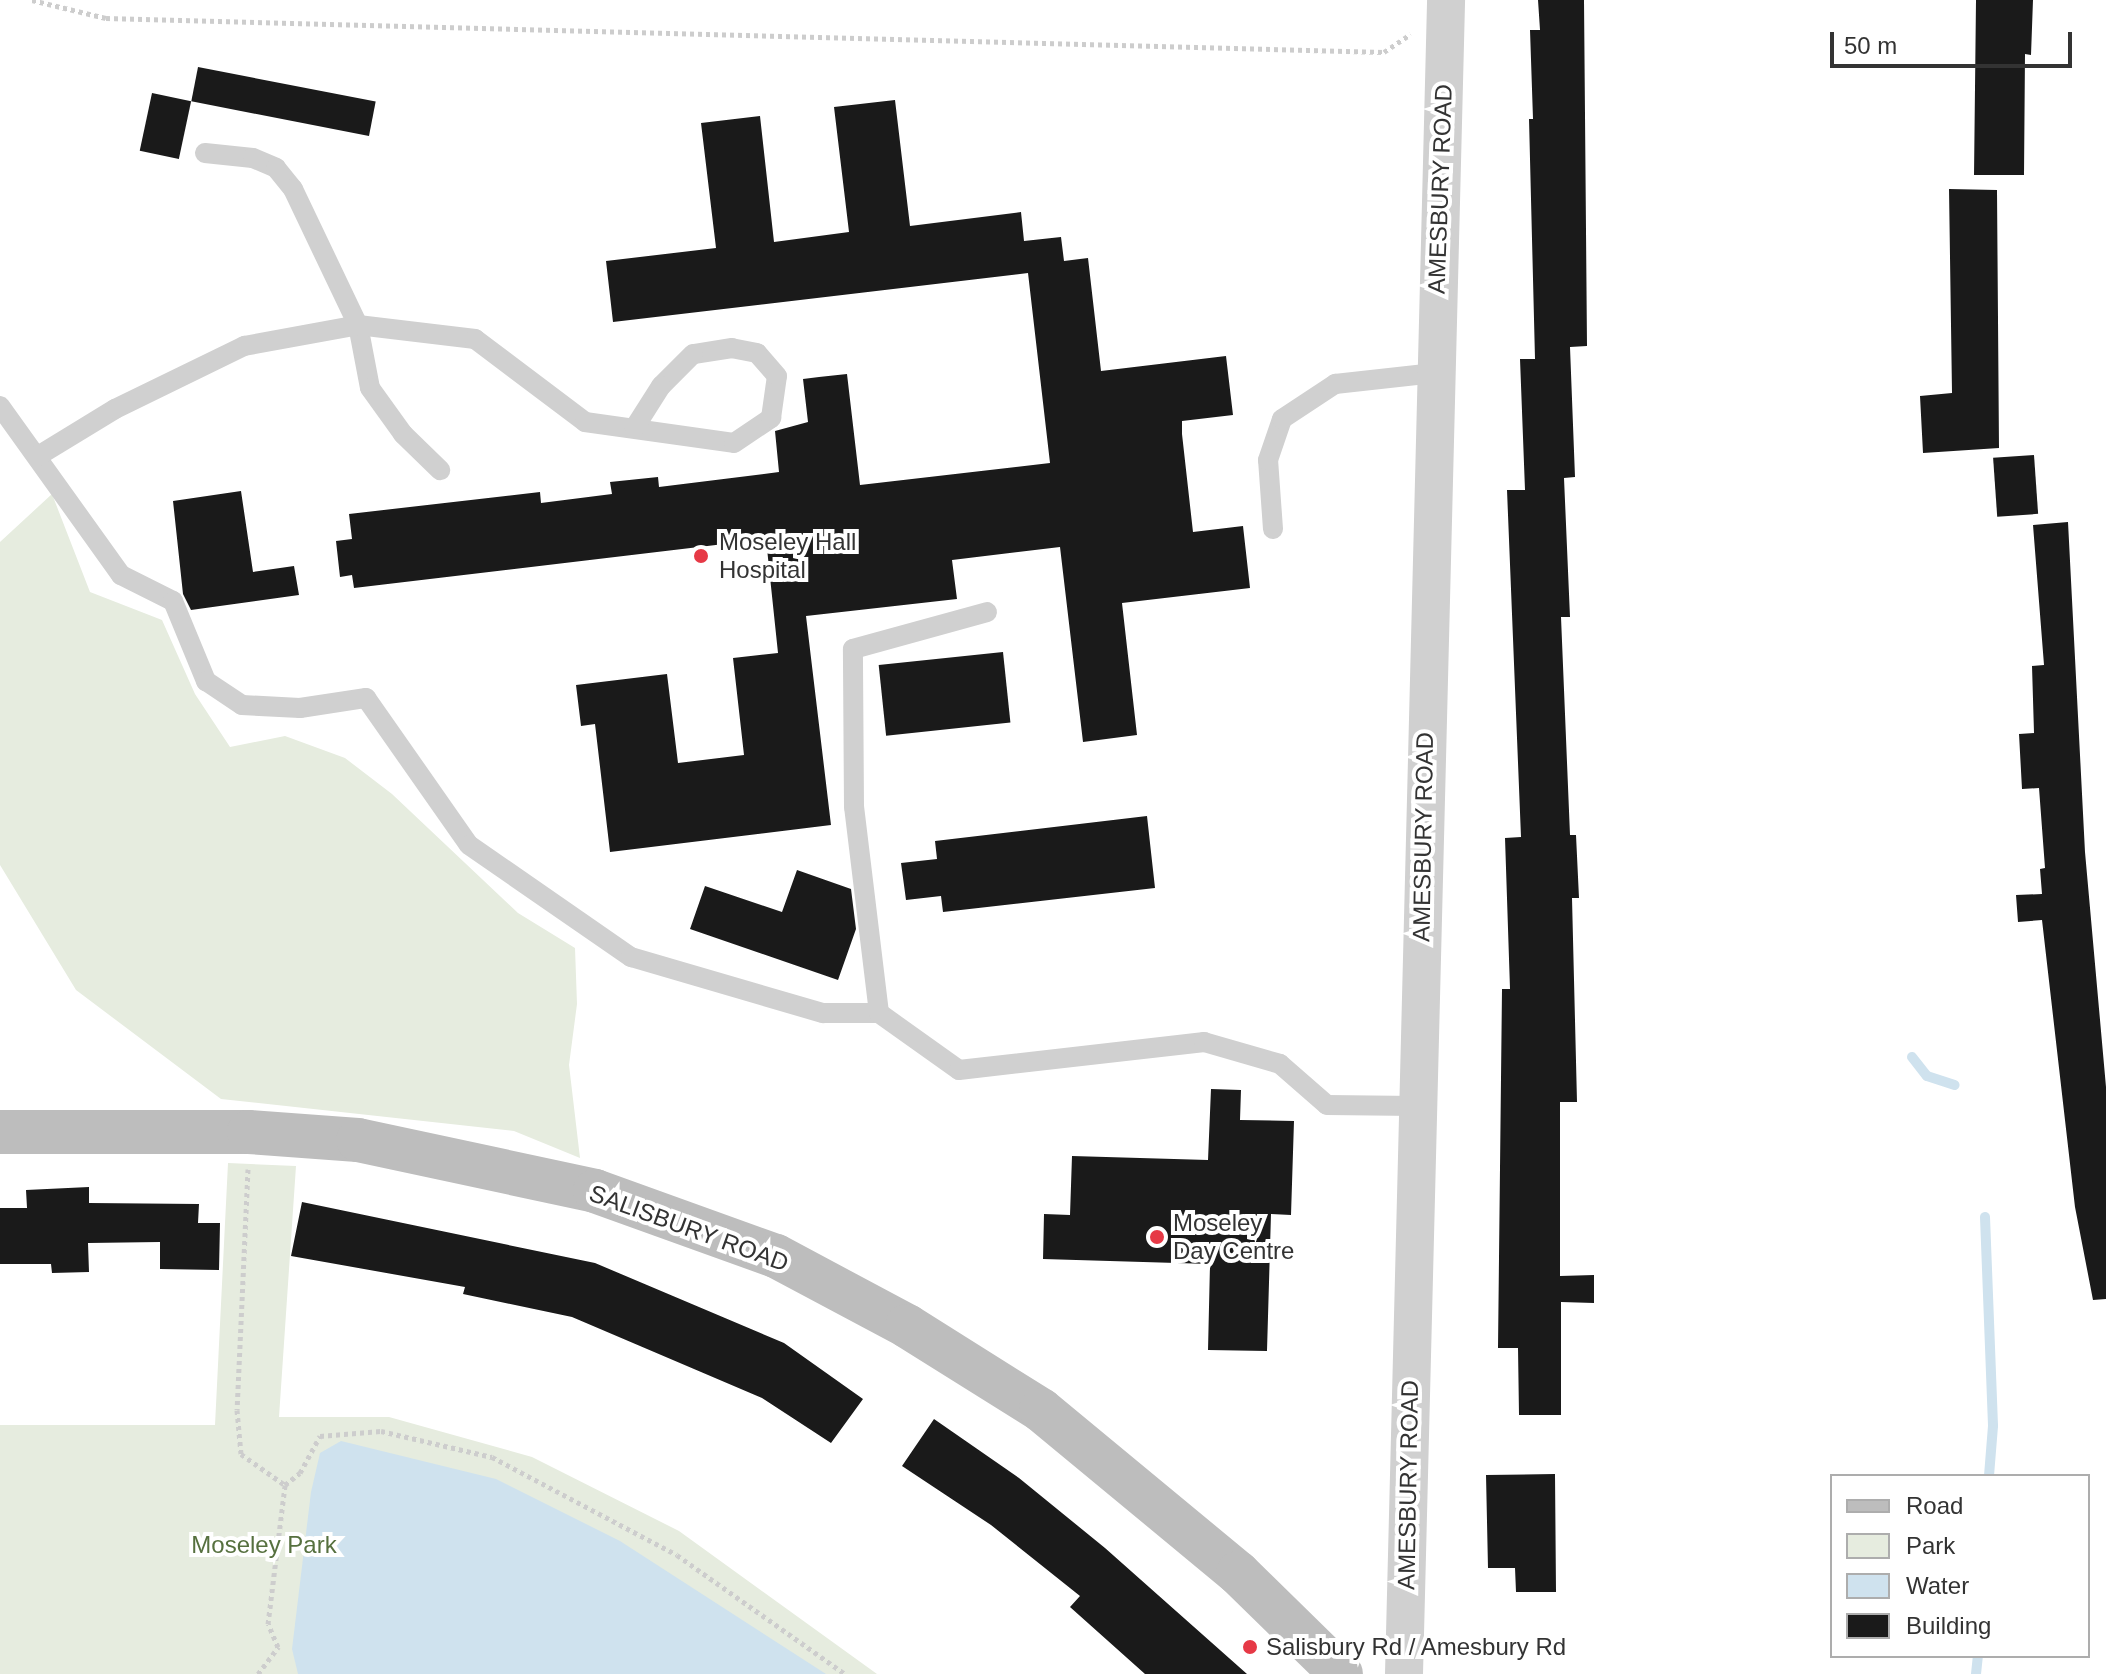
<!DOCTYPE html>
<html>
<head>
<meta charset="utf-8">
<style>
	body { margin:0 }
	#map { position:relative; width:2106px; height:1674px; overflow:hidden; background:#fff; font-family:Helvetica,sans-serif }
	div>[style] { position:absolute }
	.green>* { inset:0; background:#e6ecdf }
	.water>* { inset:0; background:#cfe2ee }
	.stream>* { height:10px; margin:-5px; padding:0 5px; transform-origin:5px; border-radius:5px; background:#cfe2ee }
	.building>* { inset:0; background:#1a1a1a; transform-origin:0 0 }
	.path>* { height:5px; margin-top:-2.5px; transform-origin:0; background:repeating-linear-gradient(90deg,#cdcdcd 0 4px,transparent 0 8px) }
	.service>* { height:20px; margin:-10px; padding:0 10px; transform-origin:10px; border-radius:10px; background:#d0d0d0 }
	.minor>* { height:38px; margin:-19px; padding:0 19px; transform-origin:19px; border-radius:19px; background:#d0d0d0 }
	.secondary>* { height:44px; margin:-22px; padding:0 22px; transform-origin:22px; border-radius:22px; background:#bdbdbd }
	.dots>* { width:22px; height:22px; translate:-50% -50%; box-sizing:border-box; border:4px solid #fff; border-radius:50% }
	span { translate:-50% -50%; white-space:nowrap; text-align:center; line-height:1.15; -webkit-text-stroke:8px #fff; paint-order:stroke }
	.street-label { font-size:24px; color:#333 }
	.poi-label { font-size:24px; color:#333 }
	.left { translate:0 -50%; text-align:left }
	.park-label { font-size:24px; color:#56703f }
	.legend { position:absolute; left:1830px; top:1474px; width:260px; height:184px; box-sizing:border-box; background:#fff; border:2px solid #adadad; margin:0; padding:10px 14px; list-style:none; font-size:24px; color:#333 }
	.legend li { display:flex; align-items:center; gap:16px; height:40px }
	.legend b { width:40px; border:2px solid #adadad }
	.scale { position:absolute; left:1830px; top:32px; width:242px; height:36px; box-sizing:border-box; border:4px solid #333; border-top:0; padding-left:10px; font-size:24px; line-height:28px; white-space:nowrap; color:#333; -webkit-text-stroke:6px #fff; paint-order:stroke }
</style>
</head>
<body>
<div id="map">
	<div class="green">
		<div style="clip-path:polygon(52px 494px,90px 592px,162px 620px,195px 694px,230px 747px,285px 736px,345px 758px,392px 794px,518px 913px,575px 948px,577px 1004px,569px 1065px,580px 1158px,514px 1131px,221px 1099px,76px 990px,0 865px,0 542px)"></div>
		<div style="clip-path:polygon(228px 1163px,296px 1166px,279px 1417px,389px 1417px,532px 1457px,679px 1531px,877px 1674px,0 1674px,0 1425px,215px 1425px)"></div>
	</div>
	<div class="water">
		<div style="clip-path:polygon(341px 1441px,496px 1479px,620px 1541px,826px 1674px,298px 1674px,292px 1649px,311px 1492px,320px 1453px)"></div>
	</div>
	<div class="stream">
		<div style="left:1912px;top:1057px;width:24px;rotate:52deg"></div>
		<div style="left:1927px;top:1076px;width:29px;rotate:18deg"></div>
		<div style="left:1985px;top:1217px;width:209px;rotate:87.8deg"></div>
		<div style="left:1993px;top:1426px;width:50px;rotate:94.6deg"></div>
		<div style="left:1976px;top:1674px;width:18px;rotate:-84deg"></div>
	</div>
	<div class="building">
		<div style="clip-path:polygon(1538px 0,1584px 0,1587px 346px,1570px 347px,1575px 477px,1564px 478px,1570px 617px,1561px 617px,1570px 835px,1576px 835px,1579px 898px,1572px 898px,1577px 1102px,1560px 1102px,1560px 1276px,1594px 1275px,1594px 1303px,1561px 1302px,1561px 1415px,1519px 1415px,1518px 1348px,1498px 1348px,1502px 989px,1510px 989px,1505px 838px,1521px 837px,1507px 490px,1525px 490px,1520px 359px,1535px 359px,1529px 119px,1533px 119px,1530px 30px,1540px 30px)"></div>
		<div style="clip-path:polygon(1976px 0,2033px 0,2031px 55px,2025px 54px,2024px 175px,1974px 175px)"></div>
		<div style="left:198px;top:67px;width:181px;height:35px;rotate:11deg"></div>
		<div style="left:152px;top:93px;width:40px;height:59px;rotate:12deg"></div>
		<div style="clip-path:polygon(895px 100px,910px 226px,1021px 212px,1024px 241px,1061px 237px,1064px 261px,1088px 258px,1101px 371px,1226px 356px,1233px 415px,1182px 421px,1182px 434px,1193px 532px,1243px 526px,1250px 588px,1122px 603px,1137px 735px,1083px 742px,1060px 547px,952px 560px,957px 599px,806px 616px,831px 825px,610px 852px,595px 724px,581px 726px,576px 685px,667px 674px,678px 763px,744px 755px,733px 658px,778px 653px,766px 539px,354px 588px,352px 575px,340px 577px,336px 541px,352px 539px,349px 514px,540px 492px,541px 503px,612px 494px,610px 482px,658px 477px,659px 487px,779px 472px,775px 431px,808px 422px,803px 379px,819px 377px,847px 374px,860px 485px,1050px 463px,1028px 273px,613px 322px,606px 261px,716px 248px,701px 123px,760px 116px,774px 242px,849px 232px,834px 107px)"></div>
		<div style="clip-path:polygon(1949px 189px,1997px 190px,1999px 448px,1923px 453px,1920px 396px,1952px 393px)"></div>
		<div style="left:2034px;top:455px;width:59px;height:41px;rotate:86deg"></div>
		<div style="clip-path:polygon(241px 491px,253px 572px,294px 566px,299px 595px,191px 610px,183px 594px,173px 501px)"></div>
		<div style="clip-path:polygon(2068px 522px,2085px 852px,2106px 1087px,2106px 1299px,2093px 1300px,2075px 1207px,2042px 920px,2018px 922px,2016px 895px,2042px 894px,2040px 869px,2045px 868px,2039px 788px,2022px 789px,2019px 734px,2034px 733px,2032px 666px,2044px 665px,2033px 525px)"></div>
		<div style="left:1003px;top:652px;width:71px;height:125px;rotate:84deg"></div>
		<div style="clip-path:polygon(1147px 816px,1155px 888px,943px 912px,941px 896px,906px 900px,901px 863px,937px 859px,935px 841px)"></div>
		<div style="clip-path:polygon(797px 870px,851px 889px,856px 929px,838px 980px,690px 929px,705px 886px,782px 912px)"></div>
		<div style="clip-path:polygon(1211px 1089px,1241px 1090px,1240px 1120px,1294px 1121px,1291px 1215px,1271px 1214px,1267px 1351px,1208px 1350px,1210px 1264px,1043px 1259px,1044px 1214px,1070px 1215px,1072px 1156px,1208px 1160px)"></div>
		<div style="clip-path:polygon(89px 1187px,89px 1203px,199px 1204px,198px 1223px,220px 1223px,219px 1270px,160px 1269px,160px 1242px,88px 1243px,89px 1272px,52px 1273px,51px 1264px,0 1264px,0 1208px,27px 1208px,26px 1190px)"></div>
		<div style="clip-path:polygon(302px 1202px,595px 1263px,784px 1343px,863px 1399px,831px 1443px,762px 1398px,572px 1317px,463px 1294px,465px 1287px,291px 1256px)"></div>
		<div style="clip-path:polygon(934px 1419px,1019px 1478px,1105px 1548px,1247px 1674px,1145px 1674px,1070px 1607px,1080px 1596px,991px 1525px,902px 1466px)"></div>
		<div style="clip-path:polygon(1555px 1474px,1556px 1592px,1516px 1592px,1515px 1568px,1488px 1568px,1486px 1475px)"></div>
	</div>
	<div class="path">
		<div style="left:32px;top:0;width:76px;rotate:13.7deg"></div>
		<div style="left:106px;top:18px;width:1278px;rotate:1.52deg"></div>
		<div style="left:1384px;top:52px;width:32px;rotate:-34deg"></div>
		<div style="left:248px;top:1169px;width:241px;rotate:92.6deg"></div>
		<div style="left:237px;top:1410px;width:44px;rotate:84.8deg"></div>
		<div style="left:241px;top:1454px;width:54px;rotate:35.2deg"></div>
		<div style="left:258px;top:1674px;width:34px;rotate:-53deg"></div>
		<div style="left:278px;top:1647px;width:25px;rotate:-113deg"></div>
		<div style="left:268px;top:1624px;width:140px;rotate:-83deg"></div>
		<div style="left:285px;top:1485px;width:19px;rotate:-39deg"></div>
		<div style="left:300px;top:1473px;width:42px;rotate:-61.6deg"></div>
		<div style="left:320px;top:1436px;width:61px;rotate:-4.7deg"></div>
		<div style="left:381px;top:1431px;width:114px;rotate:13.2deg"></div>
		<div style="left:492px;top:1457px;width:209px;rotate:27.9deg"></div>
		<div style="left:677px;top:1555px;width:206px;rotate:35.3deg"></div>
	</div>
	<div class="service">
		<div style="left:205px;top:153px;width:48px;rotate:5.9deg"></div>
		<div style="left:253px;top:158px;width:25px;rotate:23deg"></div>
		<div style="left:276px;top:168px;width:27px;rotate:51deg"></div>
		<div style="left:293px;top:189px;width:151px;rotate:64.5deg"></div>
		<div style="left:358px;top:325px;width:64px;rotate:79.2deg"></div>
		<div style="left:370px;top:388px;width:57px;rotate:54.3deg"></div>
		<div style="left:403px;top:434px;width:52px;rotate:44.2deg"></div>
		<div style="left:0;top:406px;width:208px;rotate:54.4deg"></div>
		<div style="left:121px;top:575px;width:58px;rotate:26.6deg"></div>
		<div style="left:173px;top:601px;width:87px;rotate:67.6deg"></div>
		<div style="left:206px;top:681px;width:43px;rotate:33.7deg"></div>
		<div style="left:242px;top:705px;width:58px;rotate:3deg"></div>
		<div style="left:300px;top:708px;width:67px;rotate:-8.6deg"></div>
		<div style="left:366px;top:698px;width:179px;rotate:55deg"></div>
		<div style="left:469px;top:845px;width:197px;rotate:34.7deg"></div>
		<div style="left:631px;top:957px;width:200px;rotate:16.3deg"></div>
		<div style="left:823px;top:1013px;width:56px"></div>
		<div style="left:879px;top:1013px;width:98px;rotate:35.5deg"></div>
		<div style="left:959px;top:1070px;width:247px;rotate:-6.5deg"></div>
		<div style="left:1204px;top:1042px;width:79px;rotate:16.1deg"></div>
		<div style="left:1280px;top:1064px;width:62px;rotate:41.1deg"></div>
		<div style="left:1327px;top:1105px;width:89px;rotate:0.6deg"></div>
		<div style="left:38px;top:456px;width:90px;rotate:-31.4deg"></div>
		<div style="left:115px;top:409px;width:144px;rotate:-26deg"></div>
		<div style="left:244px;top:346px;width:116px;rotate:-10.4deg"></div>
		<div style="left:358px;top:325px;width:118px;rotate:6.8deg"></div>
		<div style="left:475px;top:339px;width:138px;rotate:37deg"></div>
		<div style="left:585px;top:422px;width:150px;rotate:8deg"></div>
		<div style="left:734px;top:443px;width:45px;rotate:-34deg"></div>
		<div style="left:771px;top:418px;width:42px;rotate:-81.9deg"></div>
		<div style="left:777px;top:376px;width:30px;rotate:-131deg"></div>
		<div style="left:757px;top:353px;width:25px;rotate:-169deg"></div>
		<div style="left:732px;top:348px;width:39px;rotate:171deg"></div>
		<div style="left:693px;top:354px;width:45px;rotate:135deg"></div>
		<div style="left:661px;top:386px;width:49px;rotate:122.4deg"></div>
		<div style="left:1273px;top:529px;width:69px;rotate:-94.1deg"></div>
		<div style="left:1268px;top:460px;width:43px;rotate:-71.1deg"></div>
		<div style="left:1282px;top:419px;width:64px;rotate:-33.4deg"></div>
		<div style="left:1335px;top:384px;width:100px;rotate:-6.3deg"></div>
		<div style="left:879px;top:1013px;width:208px;rotate:-96.9deg"></div>
		<div style="left:854px;top:807px;width:158px;rotate:-90.4deg"></div>
		<div style="left:853px;top:649px;width:139px;rotate:-15.4deg"></div>
	</div>
	<div class="minor">
		<div style="left:1404px;top:1674px;width:1675px;rotate:-88.56deg"></div>
	</div>
	<div class="secondary">
		<div style="left:0;top:1132px;width:249px"></div>
		<div style="left:249px;top:1132px;width:109px;rotate:4.2deg"></div>
		<div style="left:358px;top:1140px;width:242px;rotate:12.1deg"></div>
		<div style="left:595px;top:1191px;width:192px;rotate:19.8deg"></div>
		<div style="left:776px;top:1256px;width:149px;rotate:28.1deg"></div>
		<div style="left:907px;top:1326px;width:158px;rotate:32.1deg"></div>
		<div style="left:1041px;top:1410px;width:256px;rotate:39.6deg"></div>
		<div style="left:1238px;top:1573px;width:144px;rotate:44.4deg"></div>
	</div>
	<div class="dots">
		<div style="left:701px;top:556px;background:#e63946"></div>
		<div style="left:1157px;top:1237px;background:#e63946"></div>
		<div style="left:1250px;top:1647px;background:#e63946"></div>
	</div>
	<div class="street-label">
		<span style="left:1440px;top:189px;rotate:-88deg">AMESBURY ROAD</span>
		<span style="left:1423px;top:837px;rotate:-89deg">AMESBURY ROAD</span>
		<span style="left:689px;top:1228px;rotate:20deg">SALISBURY ROAD</span>
		<span style="left:1408px;top:1485px;rotate:-89deg">AMESBURY ROAD</span>
	</div>
	<div class="poi-label">
		<span class="left" style="left:719px;top:556px">Moseley Hall<br>Hospital</span>
		<span class="left" style="left:1173px;top:1237px">Moseley<br>Day Centre</span>
		<span class="left" style="left:1266px;top:1647px">Salisbury Rd / Amesbury Rd</span>
	</div>
	<div class="park-label">
		<span style="left:264px;top:1545px">Moseley Park</span>
	</div>
	<ul class="legend">
	<li><b style="height:10px;background:#bdbdbd"></b>Road</li>
	<li><b style="height:22px;background:#e6ecdf"></b>Park</li>
	<li><b style="height:22px;background:#cfe2ee"></b>Water</li>
	<li><b style="height:22px;background:#1a1a1a"></b>Building</li>
	</ul>
	<div class="scale">50 m</div>
</div>
</body>
</html>
